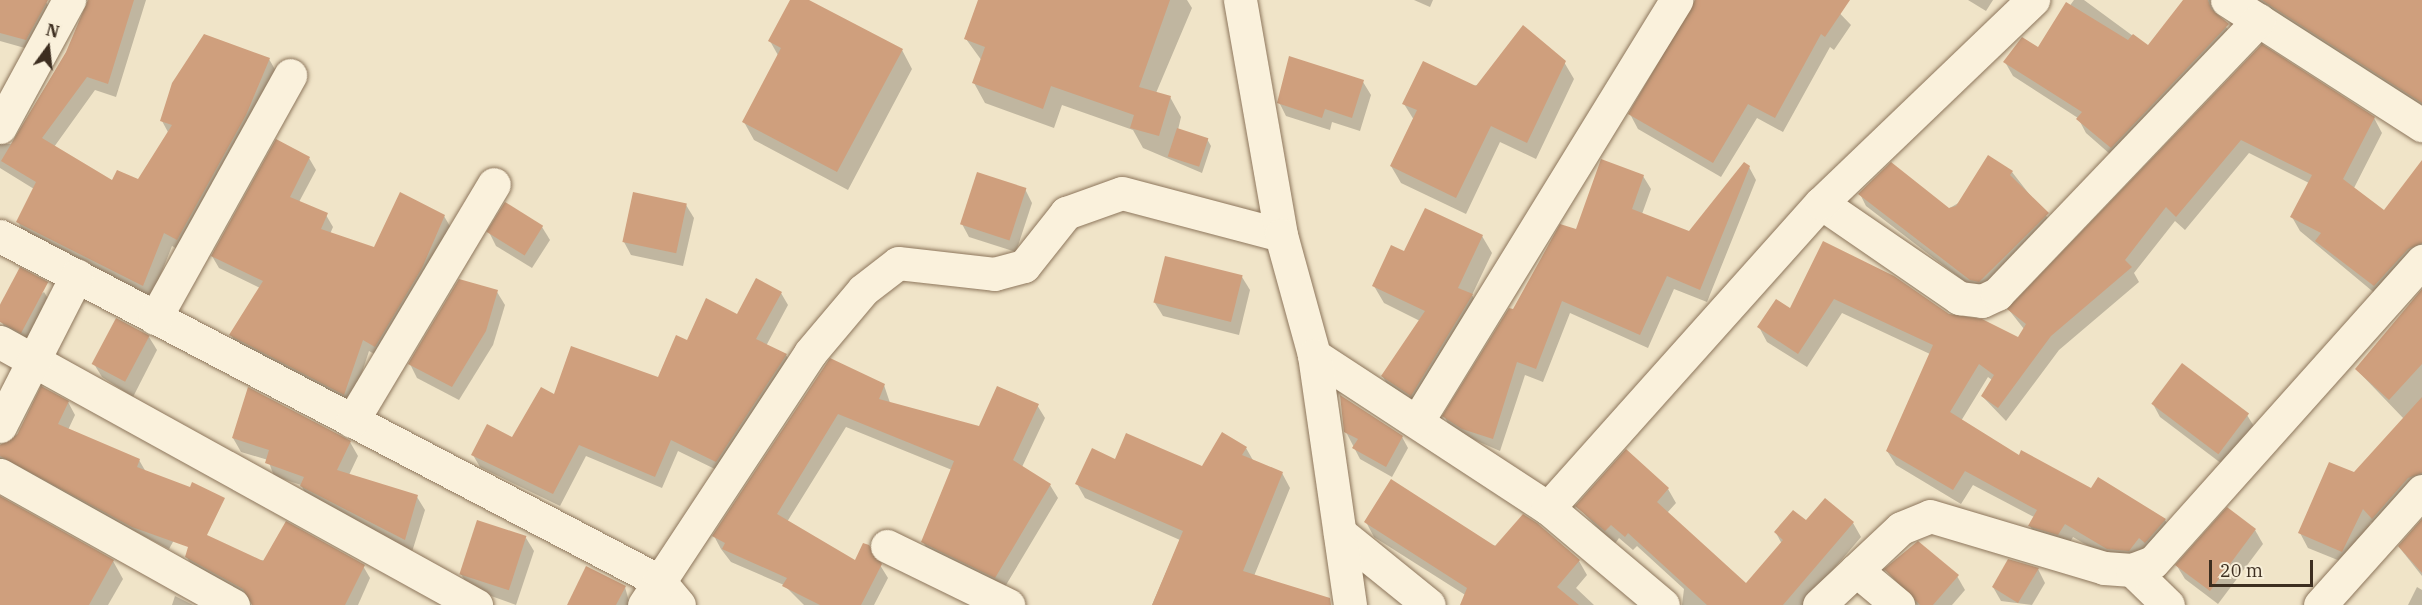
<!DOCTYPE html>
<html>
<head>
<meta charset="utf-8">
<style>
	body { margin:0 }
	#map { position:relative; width:2422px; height:605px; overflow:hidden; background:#f0e4c8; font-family:"IBM Plex Serif",serif }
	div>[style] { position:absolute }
	.shadow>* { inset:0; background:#0003 }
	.building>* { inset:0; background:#cf9f7d; transform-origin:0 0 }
	.roads { filter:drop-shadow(0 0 2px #8d765c) drop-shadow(0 0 2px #8d765c) }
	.minor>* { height:33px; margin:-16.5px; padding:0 16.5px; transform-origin:16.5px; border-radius:16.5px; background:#faf1dc }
	.secondary>* { height:33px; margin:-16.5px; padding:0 16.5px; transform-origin:16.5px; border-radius:16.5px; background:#faf1dc }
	span { translate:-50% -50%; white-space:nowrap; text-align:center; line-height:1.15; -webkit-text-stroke:5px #f7eed8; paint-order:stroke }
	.north { position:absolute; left:18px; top:18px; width:60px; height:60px; -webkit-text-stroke:4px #f7eed8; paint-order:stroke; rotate:15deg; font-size:16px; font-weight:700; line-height:24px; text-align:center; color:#3d2e20 }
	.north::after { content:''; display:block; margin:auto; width:21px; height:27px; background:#3d2e20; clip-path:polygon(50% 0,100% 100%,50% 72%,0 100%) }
	.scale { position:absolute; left:2209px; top:560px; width:104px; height:27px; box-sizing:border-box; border:3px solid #3d2e20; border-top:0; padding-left:8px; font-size:18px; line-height:21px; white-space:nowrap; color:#3d2e20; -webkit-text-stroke:4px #f7eed8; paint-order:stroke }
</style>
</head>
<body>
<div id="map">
	<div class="shadow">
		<div style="clip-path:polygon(0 0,46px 2px,52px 12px,32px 50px,0 41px)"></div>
		<div style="clip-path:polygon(89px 0,146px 0,116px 97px,95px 90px,54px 147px,113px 182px,139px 181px,169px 134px,162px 121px,269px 59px,277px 73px,185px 253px,172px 246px,151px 299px,26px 236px,18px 222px,34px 189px,0 168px,0 144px,11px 144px,67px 52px)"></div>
		<div style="clip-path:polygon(792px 0,806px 0,902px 50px,912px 69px,848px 190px,754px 140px,744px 122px,779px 57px,770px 41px)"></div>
		<div style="clip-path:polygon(980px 0,1187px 0,1192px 8px,1156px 93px,1170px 97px,1181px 117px,1178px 130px,1207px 139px,1211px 146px,1202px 173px,1143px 148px,1133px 130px,1062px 105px,1054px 128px,985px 103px,974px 83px,982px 61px,966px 39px)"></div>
		<div style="clip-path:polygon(1414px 0,1433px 0,1430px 7px)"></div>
		<div style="clip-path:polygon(1696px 0,1827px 0,1851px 25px,1834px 50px,1830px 47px,1783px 132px,1757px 118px,1721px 177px,1638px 129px,1630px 114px)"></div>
		<div style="clip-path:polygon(1968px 0,1993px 0,1986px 11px)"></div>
		<div style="clip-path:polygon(2074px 0,2084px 0,2148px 47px,2185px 0,2225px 0,2216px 15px,2236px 39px,2119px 162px,2086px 133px,2078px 118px,2013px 76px,2005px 62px,2038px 49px)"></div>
		<div style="clip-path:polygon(2249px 0,2422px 0,2422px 111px)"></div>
		<div style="clip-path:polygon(2262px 46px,2374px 118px,2382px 133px,2354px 188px,2385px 212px,2422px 163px,2422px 259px,2383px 300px,2300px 231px,2292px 217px,2309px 183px,2249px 153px,2185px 230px,2175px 221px,2134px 273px,2139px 282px,2059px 350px,2006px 421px,1982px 396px,1992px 380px,1988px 377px,1961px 421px,2019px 457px,2092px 490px,2099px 479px,2165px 520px,2174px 534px,2117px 563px,2073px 537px,2067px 548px,2038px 540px,2030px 526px,2034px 517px,1973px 485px,1961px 504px,1896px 465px,1887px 451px,1930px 354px,1842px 313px,1807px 367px,1767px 342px,1759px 327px,1790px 310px,1823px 243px,1948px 315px,2018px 339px,2024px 329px,2009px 310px)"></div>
		<div style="clip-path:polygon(1564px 62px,1574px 79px,1536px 159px,1500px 142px,1466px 214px,1401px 183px,1391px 166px,1414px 120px,1404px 104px)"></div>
		<div style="clip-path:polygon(1363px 82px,1371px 95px,1360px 131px,1332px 122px,1330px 130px,1286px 116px,1279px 102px)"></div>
		<div style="clip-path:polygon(309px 158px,316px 170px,299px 202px,326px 215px,333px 227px,330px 234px,374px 249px,444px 216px,451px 228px,382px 358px,369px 351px,351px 406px,238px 347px,231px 335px,260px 288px,219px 268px,212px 256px)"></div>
		<div style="clip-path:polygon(1749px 167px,1756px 180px,1707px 302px,1674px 289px,1648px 348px,1570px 313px,1543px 382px,1525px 375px,1500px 451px,1452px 430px,1444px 416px,1514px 311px,1577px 231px,1643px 176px,1651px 189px,1642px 214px,1689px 232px)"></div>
		<div style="clip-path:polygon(2012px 172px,2054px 226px,1978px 292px,1866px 206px,1860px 194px,1948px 209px)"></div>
		<div style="clip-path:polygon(1025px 189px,1032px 203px,1016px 252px,969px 237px,962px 224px)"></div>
		<div style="clip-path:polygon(686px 205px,694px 218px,683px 266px,631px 255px,624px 242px)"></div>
		<div style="clip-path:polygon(542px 227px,550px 240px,532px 268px,496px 246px,489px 232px)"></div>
		<div style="clip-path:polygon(1482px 236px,1492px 253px,1472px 295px,1482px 312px,1421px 412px,1393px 394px,1383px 377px,1420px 321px,1384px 303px,1374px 286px,1405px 253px)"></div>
		<div style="clip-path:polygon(1242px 277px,1250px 290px,1239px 335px,1163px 316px,1155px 303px)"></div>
		<div style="clip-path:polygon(44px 292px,52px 305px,35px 344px,9px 334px,1px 321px)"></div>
		<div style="clip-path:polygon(497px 292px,505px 305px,493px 345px,459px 400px,417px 378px,410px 364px)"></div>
		<div style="clip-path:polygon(2422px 292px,2422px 491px,2381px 532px,2371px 522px,2350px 565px,2308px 548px,2300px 533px,2404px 419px,2356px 369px)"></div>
		<div style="clip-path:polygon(781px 293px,788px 305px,766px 346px,786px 355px,793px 367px,723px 473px,678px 451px,662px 488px,586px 456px,560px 506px,480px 467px,473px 455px,512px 439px,555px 396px,658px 379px,687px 342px)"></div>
		<div style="clip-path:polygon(149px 337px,157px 350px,133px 397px,102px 377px,94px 364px)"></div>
		<div style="clip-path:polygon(831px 360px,884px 385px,890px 403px,980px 428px,1037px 405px,1045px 418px,1022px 467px,1050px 485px,1058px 498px,1003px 590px,931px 555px,923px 542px,952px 470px,846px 427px,787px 522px,855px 562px,880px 565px,888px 578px,874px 605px,804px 605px,784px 585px,731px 562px,721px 549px,714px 536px)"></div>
		<div style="clip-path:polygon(248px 389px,350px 442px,358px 456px,349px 475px,417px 497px,425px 510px,412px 552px,309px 500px,301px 485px,274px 476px,268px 460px,241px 452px,233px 438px)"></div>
		<div style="clip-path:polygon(68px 402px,75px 415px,68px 430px,139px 460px,146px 472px,196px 501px,169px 549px,17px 471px,0 468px,0 445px)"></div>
		<div style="clip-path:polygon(2153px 404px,2247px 415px,2255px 428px,2226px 467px,2160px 417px)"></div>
		<div style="clip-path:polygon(1346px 432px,1402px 437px,1408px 448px,1392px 477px,1360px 459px)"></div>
		<div style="clip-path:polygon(1246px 448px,1254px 462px,1282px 473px,1290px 488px,1254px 576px,1330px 605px,1152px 605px,1180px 540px,1085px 498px,1077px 484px,1116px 461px,1203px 468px)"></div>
		<div style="clip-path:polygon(1668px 489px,1676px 503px,1667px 513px,1746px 585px,1782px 544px,1776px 533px,1806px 522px,1853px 523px,1861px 537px,1803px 605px,1682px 605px,1684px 589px,1637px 546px,1633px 550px,1619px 538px,1614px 545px,1577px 506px)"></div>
		<div style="clip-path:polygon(0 498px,113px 561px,123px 579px,108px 605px,0 605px)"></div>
		<div style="clip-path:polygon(2422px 519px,2422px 576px,2399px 547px)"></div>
		<div style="clip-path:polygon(1366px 522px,1579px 561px,1587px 575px,1576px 588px,1594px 605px,1464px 605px,1470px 598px,1374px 537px)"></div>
		<div style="clip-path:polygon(2255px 530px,2263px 544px,2218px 604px,2185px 579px,2177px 566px)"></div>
		<div style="clip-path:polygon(526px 538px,534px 551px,516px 605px,469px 588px,461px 574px)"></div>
		<div style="clip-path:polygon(186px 556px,363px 566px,370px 578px,358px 605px,257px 605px,194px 569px)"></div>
		<div style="clip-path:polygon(2038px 569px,2045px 583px,2032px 605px,2001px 601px,1993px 587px)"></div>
		<div style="clip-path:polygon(1886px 570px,1957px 576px,1965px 590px,1952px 605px,1917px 605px)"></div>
		<div style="clip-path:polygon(625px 587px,630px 605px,569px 605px)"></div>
		<div style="clip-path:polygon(2417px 587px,2422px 590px,2422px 605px,2408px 605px)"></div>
		<div style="clip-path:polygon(175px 596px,193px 605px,172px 605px)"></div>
	</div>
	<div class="building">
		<div style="clip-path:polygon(0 0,48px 0,26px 40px,0 33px)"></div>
		<div style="clip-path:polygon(88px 0,134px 0,108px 84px,87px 77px,42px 138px,112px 180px,117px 170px,138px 179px,172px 125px,160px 121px,172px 83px,204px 34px,270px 58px,246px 115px,177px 240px,164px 233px,143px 286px,16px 222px,36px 182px,1px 161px,66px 52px)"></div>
		<div style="clip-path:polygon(790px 0,809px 0,903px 49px,837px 172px,742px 122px,781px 48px,768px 41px)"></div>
		<div style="clip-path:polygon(978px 0,1170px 0,1139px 87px,1171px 96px,1159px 136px,1130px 128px,1134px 115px,1051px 86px,1043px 109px,972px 83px,985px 47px,964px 39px)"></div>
		<div style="clip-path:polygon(1695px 0,1850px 0,1825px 37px,1821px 34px,1775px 118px,1748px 104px,1713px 163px,1628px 114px)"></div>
		<div style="clip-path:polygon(2183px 0,2208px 0,2211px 9px,2229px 24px,2111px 148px,2076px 119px,2082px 112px,2003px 62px,2022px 37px,2038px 47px,2066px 2px,2128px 40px,2133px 34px,2148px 45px)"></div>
		<div style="clip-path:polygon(2262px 0,2422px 0,2422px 103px,2271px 6px)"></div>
		<div style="clip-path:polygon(1523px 25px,1566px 61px,1527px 143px,1491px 126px,1456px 198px,1390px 166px,1417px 110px,1402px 104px,1423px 61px,1476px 86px)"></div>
		<div style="clip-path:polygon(2262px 44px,2375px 117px,2343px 179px,2384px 210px,2422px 160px,2422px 243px,2408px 249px,2374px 286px,2315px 241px,2321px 233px,2290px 217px,2312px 175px,2241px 140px,2176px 217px,2166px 207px,2125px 260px,2132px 267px,2051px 336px,1998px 408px,1981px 396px,1994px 375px,1979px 364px,1950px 412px,2019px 455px,2021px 450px,2091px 488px,2098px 477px,2166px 519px,2145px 543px,2139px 538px,2129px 551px,2107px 549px,2065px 524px,2058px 535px,2028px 526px,2037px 510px,1965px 471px,1953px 490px,1886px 451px,1933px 345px,1834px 299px,1798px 354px,1757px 327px,1776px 299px,1790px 308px,1823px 241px,1894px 276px,1949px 314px,1982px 319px,2018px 337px,2026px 324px,2007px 309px)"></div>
		<div style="clip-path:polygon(1289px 56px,1364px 80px,1352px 118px,1325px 109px,1322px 118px,1277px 103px)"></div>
		<div style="left:1177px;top:128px;width:33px;height:30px;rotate:18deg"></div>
		<div style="clip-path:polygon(276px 139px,310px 157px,290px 197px,328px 213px,321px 229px,374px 247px,400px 192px,445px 215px,422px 268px,375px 347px,363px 340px,344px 395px,229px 335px,263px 281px,211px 256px)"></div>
		<div style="clip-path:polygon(1988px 155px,2013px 171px,2010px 175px,2049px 213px,1979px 282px,1970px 280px,1858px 194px,1891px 162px,1949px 208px,1956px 206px)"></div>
		<div style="clip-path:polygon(1601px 159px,1644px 175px,1632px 209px,1689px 231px,1744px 162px,1750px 166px,1700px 290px,1667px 276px,1640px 335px,1562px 301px,1536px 369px,1517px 362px,1493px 439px,1462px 429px,1442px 416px,1509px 308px,1513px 309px,1560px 224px,1576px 229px)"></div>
		<div style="left:977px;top:172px;width:52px;height:55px;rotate:18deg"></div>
		<div style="left:633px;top:192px;width:55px;height:51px;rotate:12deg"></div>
		<div style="left:505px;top:202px;width:45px;height:35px;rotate:32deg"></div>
		<div style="clip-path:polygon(1425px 208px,1483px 235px,1458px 288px,1473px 294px,1411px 396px,1381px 376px,1425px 311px,1372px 286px,1391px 245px,1404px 251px)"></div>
		<div style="left:1165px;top:256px;width:80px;height:48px;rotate:14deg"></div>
		<div style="left:20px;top:267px;width:32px;height:58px;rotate:28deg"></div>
		<div style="clip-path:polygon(756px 278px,782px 292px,756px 339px,787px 354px,716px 462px,671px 440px,655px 477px,579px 445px,553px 494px,471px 455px,487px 424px,512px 437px,541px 387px,554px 394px,571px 346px,658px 377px,676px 335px,687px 340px,706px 298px,737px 314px)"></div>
		<div style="clip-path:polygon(459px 279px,498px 290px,486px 331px,452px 387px,408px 364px)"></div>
		<div style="clip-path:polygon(2422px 289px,2422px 364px,2389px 400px,2355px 369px)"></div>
		<div style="left:116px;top:318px;width:38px;height:52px;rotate:28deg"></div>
		<div style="clip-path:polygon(830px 358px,885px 384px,879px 399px,979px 426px,997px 386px,1039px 404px,1013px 460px,1051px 484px,995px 578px,921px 542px,954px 461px,838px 414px,777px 514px,855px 560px,863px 543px,869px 545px,882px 564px,861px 605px,820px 605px,782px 586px,787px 578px,722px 549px,725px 543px,712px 536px)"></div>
		<div style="left:2182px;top:363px;width:84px;height:51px;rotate:37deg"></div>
		<div style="clip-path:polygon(41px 386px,69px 401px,58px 424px,140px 459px,137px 467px,190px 487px,192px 482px,225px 498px,207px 535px,263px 561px,286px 521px,365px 565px,345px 605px,252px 605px,243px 589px,185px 557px,188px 547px,132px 527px,0 456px,0 445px,17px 435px)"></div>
		<div style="clip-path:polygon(248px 387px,351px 441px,337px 470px,418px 495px,405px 540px,300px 486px,304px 477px,265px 463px,269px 450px,232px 438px)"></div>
		<div style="clip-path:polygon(1340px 395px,1403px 436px,1386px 467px,1352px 448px,1358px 439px,1344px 432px)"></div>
		<div style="clip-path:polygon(2422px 397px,2422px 473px,2408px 478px,2372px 519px,2363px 509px,2342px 552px,2298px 533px,2329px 462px,2354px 472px)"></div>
		<div style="clip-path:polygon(1222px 432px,1247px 447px,1242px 455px,1283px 472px,1243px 571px,1330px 598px,1331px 605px,1152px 605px,1183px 531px,1075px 484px,1092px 448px,1115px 459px,1126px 433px,1202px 466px)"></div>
		<div style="clip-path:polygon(1626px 449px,1669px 488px,1657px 502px,1746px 583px,1783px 540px,1774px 532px,1793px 510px,1806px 520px,1825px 498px,1854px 522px,1783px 605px,1707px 605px,1628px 533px,1625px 537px,1611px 525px,1605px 531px,1575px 506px)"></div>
		<div style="clip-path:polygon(1391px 479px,1495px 546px,1523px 514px,1537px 523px,1580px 560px,1557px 587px,1579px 605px,1460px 605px,1467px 588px,1364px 522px)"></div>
		<div style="clip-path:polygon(0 496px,114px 560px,89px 605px,0 605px)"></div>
		<div style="clip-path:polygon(2227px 507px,2256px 529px,2210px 591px,2175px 565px)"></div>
		<div style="clip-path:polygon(2422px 519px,2422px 573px,2398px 546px)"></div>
		<div style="left:477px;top:520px;width:52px;height:57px;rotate:18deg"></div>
		<div style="clip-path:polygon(1918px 541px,1959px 575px,1933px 605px,1920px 605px,1884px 569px)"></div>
		<div style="clip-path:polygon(2008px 559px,2039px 568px,2018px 603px,1992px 587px)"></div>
		<div style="clip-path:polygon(586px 566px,626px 586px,616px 605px,567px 605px)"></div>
	</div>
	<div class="roads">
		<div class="minor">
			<div style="left:2227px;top:0;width:232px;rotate:32.7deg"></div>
			<div style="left:0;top:127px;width:145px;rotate:-61.5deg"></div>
			<div style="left:1821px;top:203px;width:168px;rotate:34.5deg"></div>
			<div style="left:1959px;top:298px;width:23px;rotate:7deg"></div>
			<div style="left:1982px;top:301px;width:17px;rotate:-25deg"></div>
			<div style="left:1997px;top:294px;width:379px;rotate:-46.3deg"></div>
			<div style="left:0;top:236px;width:744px;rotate:27.63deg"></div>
			<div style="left:659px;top:581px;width:31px;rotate:50deg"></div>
			<div style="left:155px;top:318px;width:278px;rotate:-60.9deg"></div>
			<div style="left:0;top:342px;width:544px;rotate:28.92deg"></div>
			<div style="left:1314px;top:355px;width:280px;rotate:33.2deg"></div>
			<div style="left:1548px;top:508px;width:150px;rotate:40.1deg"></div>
			<div style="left:1418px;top:420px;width:493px;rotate:-58.4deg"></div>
			<div style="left:352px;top:421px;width:276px;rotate:-59.1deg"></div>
			<div style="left:0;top:426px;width:169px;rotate:-63deg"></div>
			<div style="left:0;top:475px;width:267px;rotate:29.2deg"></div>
			<div style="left:1548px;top:508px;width:409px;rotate:-48.2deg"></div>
			<div style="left:1821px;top:203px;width:294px;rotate:-43.8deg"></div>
			<div style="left:1340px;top:533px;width:114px;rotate:39deg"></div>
			<div style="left:887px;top:546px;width:135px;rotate:26deg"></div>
			<div style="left:1856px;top:570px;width:55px;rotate:39.8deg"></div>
			<div style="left:2132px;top:570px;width:50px;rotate:44.2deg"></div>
			<div style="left:644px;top:605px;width:302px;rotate:-56.6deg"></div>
			<div style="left:810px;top:353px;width:82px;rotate:-49.9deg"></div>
			<div style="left:863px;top:290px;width:44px;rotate:-37.6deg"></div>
			<div style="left:898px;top:263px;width:97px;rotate:6.5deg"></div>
			<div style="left:994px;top:274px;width:31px;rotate:-15deg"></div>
			<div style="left:1024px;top:266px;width:68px;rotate:-51.6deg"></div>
			<div style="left:1066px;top:213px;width:59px;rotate:-19.7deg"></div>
			<div style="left:1122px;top:193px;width:164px;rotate:14.8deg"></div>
			<div style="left:1819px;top:605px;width:112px;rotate:-43.2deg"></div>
			<div style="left:1901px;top:528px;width:31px;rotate:-22deg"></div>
			<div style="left:1930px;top:516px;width:182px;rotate:16.6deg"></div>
			<div style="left:2104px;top:568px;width:28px;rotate:4deg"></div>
			<div style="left:2132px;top:570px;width:22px;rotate:-21deg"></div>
			<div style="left:2153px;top:562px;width:404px;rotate:-48.2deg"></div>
			<div style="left:2320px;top:605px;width:153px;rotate:-48.2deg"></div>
		</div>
		<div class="secondary">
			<div style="left:1240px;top:0;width:239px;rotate:80.1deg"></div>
			<div style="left:1281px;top:235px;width:124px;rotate:74.6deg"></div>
			<div style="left:1314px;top:355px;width:253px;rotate:81.8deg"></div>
		</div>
	</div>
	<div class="north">N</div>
	<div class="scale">20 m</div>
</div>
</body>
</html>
